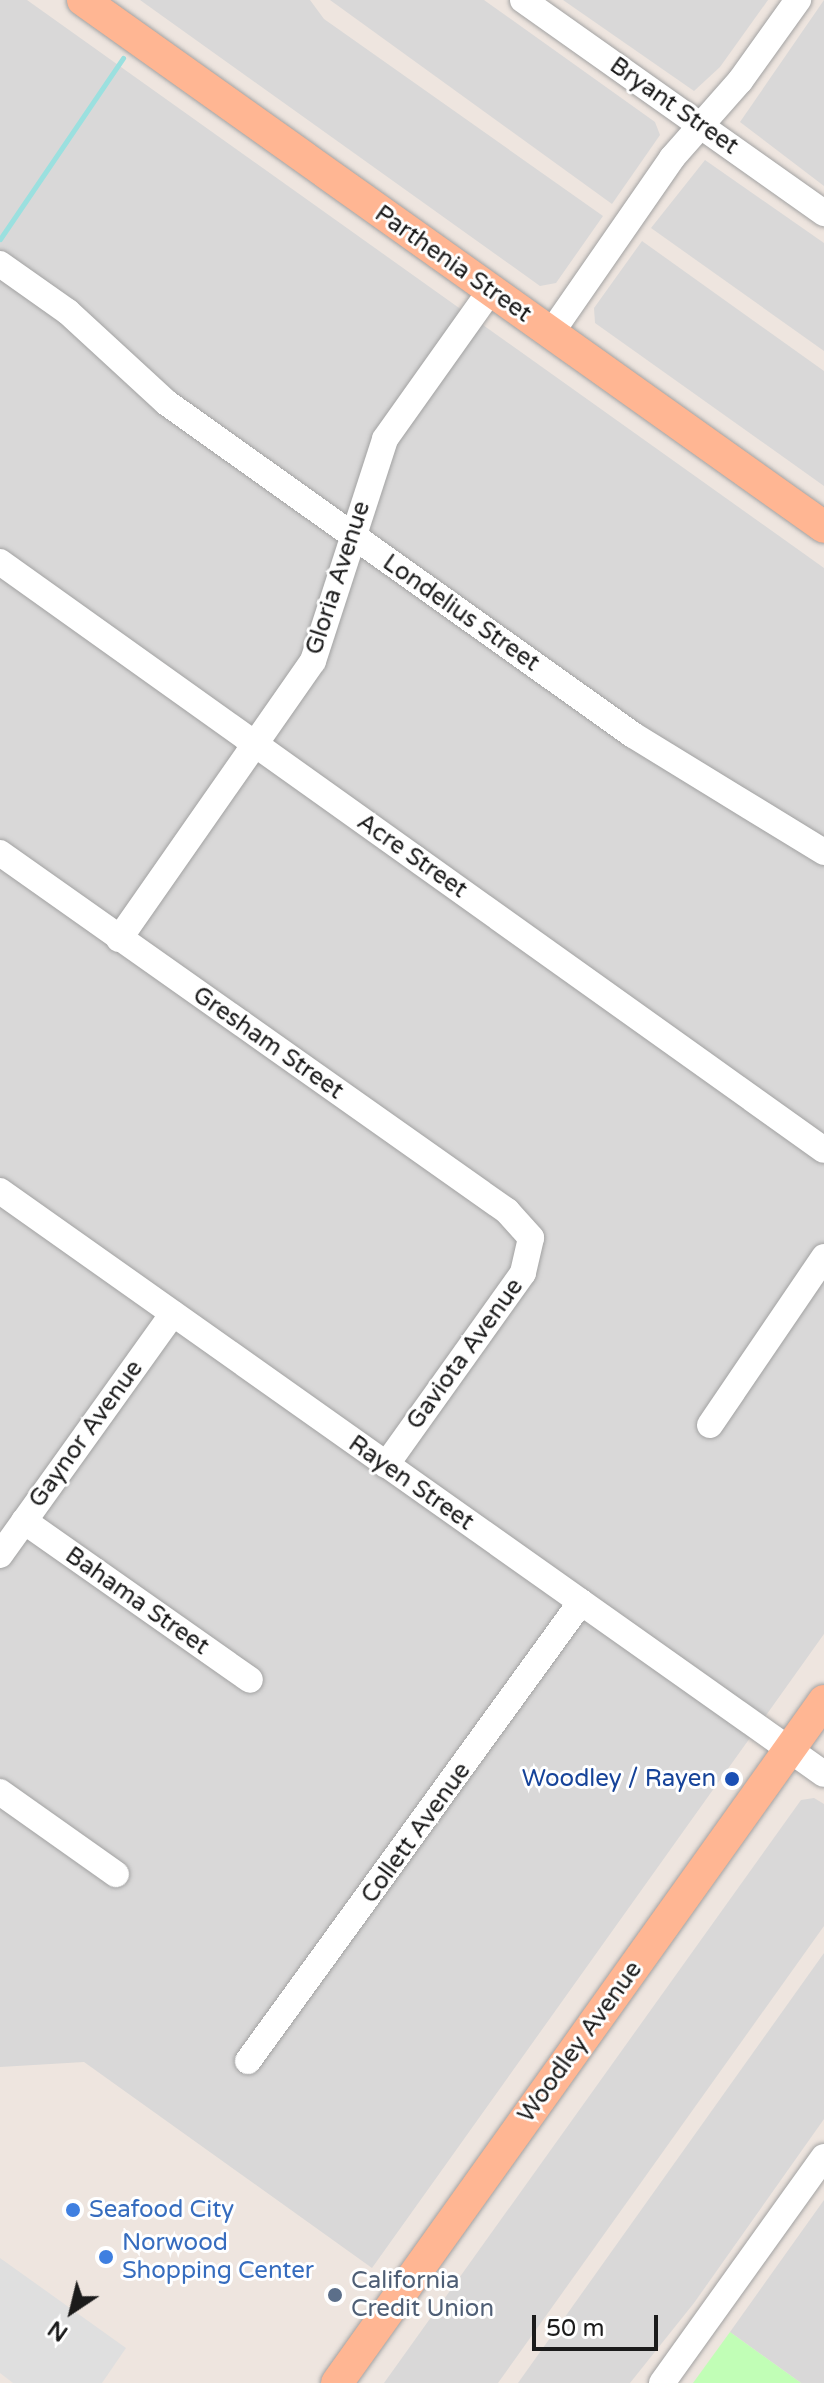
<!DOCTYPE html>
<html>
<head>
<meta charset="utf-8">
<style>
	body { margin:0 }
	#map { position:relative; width:824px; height:2383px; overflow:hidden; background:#eee5df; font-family:"Varela Round",sans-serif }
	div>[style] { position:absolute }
	.residential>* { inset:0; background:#d9d8d8 }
	.park>* { inset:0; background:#c1feb6 }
	.parking>* { inset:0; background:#dfdfdf }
	.stream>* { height:5px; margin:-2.5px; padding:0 2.5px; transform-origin:2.5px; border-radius:2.5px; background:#9be0df }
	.roads { filter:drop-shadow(0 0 2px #a2a2a2) drop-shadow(0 0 2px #a2a2a2) }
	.minor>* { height:26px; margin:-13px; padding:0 13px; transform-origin:13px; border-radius:13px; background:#fff }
	.major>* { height:32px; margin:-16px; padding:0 16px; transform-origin:16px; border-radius:16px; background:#ffb693 }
	.dots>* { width:22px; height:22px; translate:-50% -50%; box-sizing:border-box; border:4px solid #fff; border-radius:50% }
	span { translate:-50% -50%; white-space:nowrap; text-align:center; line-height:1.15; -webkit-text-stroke:6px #fff; paint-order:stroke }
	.street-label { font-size:24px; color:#1b1b1b }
	.transit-label { font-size:24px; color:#164399 }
	.right { translate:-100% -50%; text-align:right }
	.shop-label { font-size:24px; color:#366cbe }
	.left { translate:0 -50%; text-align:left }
	.service-label { font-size:24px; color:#4e5e75 }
	.north { position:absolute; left:32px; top:2271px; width:80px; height:80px; -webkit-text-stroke:6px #fff; paint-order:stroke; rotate:215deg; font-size:22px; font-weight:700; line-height:32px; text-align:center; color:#1b1b1b }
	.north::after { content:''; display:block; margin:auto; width:28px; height:36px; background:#1b1b1b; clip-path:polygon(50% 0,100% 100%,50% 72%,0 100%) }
	.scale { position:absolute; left:532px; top:2315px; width:126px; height:36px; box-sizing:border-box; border:4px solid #1b1b1b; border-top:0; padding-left:10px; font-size:24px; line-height:28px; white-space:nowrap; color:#1b1b1b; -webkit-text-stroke:6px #fff; paint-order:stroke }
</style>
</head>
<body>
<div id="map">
	<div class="residential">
		<div style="clip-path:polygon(0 0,27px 0,824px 568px,824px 1634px,372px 2268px,84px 2062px,0 2067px)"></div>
		<div style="clip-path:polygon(140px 0,310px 0,324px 19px,603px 216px,556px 283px,540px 286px)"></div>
		<div style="clip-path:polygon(330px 0,484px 0,655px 122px,660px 135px,612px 204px)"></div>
		<div style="clip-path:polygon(563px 0,768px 0,720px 67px,694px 91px)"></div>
		<div style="clip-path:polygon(824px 0,824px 186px,740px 122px)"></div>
		<div style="clip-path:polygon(705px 160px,824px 243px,824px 351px,651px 228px)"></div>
		<div style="clip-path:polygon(642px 241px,824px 371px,824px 486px,595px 323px,594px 308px)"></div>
		<div style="clip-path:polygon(814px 1798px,824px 1804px,824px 1926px,498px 2383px,384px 2383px,801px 1800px)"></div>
		<div style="clip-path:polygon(824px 1953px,824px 2119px,694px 2303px,630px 2383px,518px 2383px)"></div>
		<div style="clip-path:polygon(824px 2200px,824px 2383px,801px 2383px,730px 2332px)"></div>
	</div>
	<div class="park">
		<div style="clip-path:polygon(730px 2332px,801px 2383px,693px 2383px)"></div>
	</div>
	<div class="parking">
		<div style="clip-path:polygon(0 2258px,126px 2348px,102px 2383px,13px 2383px,0 2373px)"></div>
	</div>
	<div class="stream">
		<div style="left:0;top:239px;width:219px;rotate:-55.8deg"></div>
	</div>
	<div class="roads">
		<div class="minor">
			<div style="left:523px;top:0;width:369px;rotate:35.3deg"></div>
			<div style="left:0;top:264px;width:83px;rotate:35.2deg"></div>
			<div style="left:68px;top:312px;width:134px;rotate:42.6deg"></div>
			<div style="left:167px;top:403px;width:572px;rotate:35.47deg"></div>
			<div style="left:633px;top:735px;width:224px;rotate:31.5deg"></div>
			<div style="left:551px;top:333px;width:213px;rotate:-55.3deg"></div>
			<div style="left:672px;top:158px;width:103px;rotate:-48.6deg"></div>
			<div style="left:740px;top:81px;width:100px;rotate:-54.4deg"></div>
			<div style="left:0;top:562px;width:1012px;rotate:35.51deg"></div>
			<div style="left:0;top:853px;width:621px;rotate:35.23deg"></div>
			<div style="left:507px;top:1211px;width:36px;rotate:48deg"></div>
			<div style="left:531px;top:1238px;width:36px;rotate:103deg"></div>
			<div style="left:523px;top:1273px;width:236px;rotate:125.5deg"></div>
			<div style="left:119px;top:939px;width:339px;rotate:-55.1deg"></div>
			<div style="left:313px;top:661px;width:233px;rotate:-72deg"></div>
			<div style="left:385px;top:439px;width:183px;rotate:-54.6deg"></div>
			<div style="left:0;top:1191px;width:1009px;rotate:35.28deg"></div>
			<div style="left:710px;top:1425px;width:203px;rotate:-55.8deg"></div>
			<div style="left:24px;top:1521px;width:276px;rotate:35.1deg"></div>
			<div style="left:0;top:1555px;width:297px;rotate:-54.4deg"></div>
			<div style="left:0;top:1792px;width:142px;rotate:35.3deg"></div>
			<div style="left:248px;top:2061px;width:567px;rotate:-54.04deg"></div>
			<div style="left:662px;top:2383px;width:278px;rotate:-54.4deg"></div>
		</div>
		<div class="major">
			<div style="left:83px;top:0;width:909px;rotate:35.42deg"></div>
			<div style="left:337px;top:2383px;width:838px;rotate:-54.47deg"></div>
		</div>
	</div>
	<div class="dots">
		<div style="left:732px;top:1779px;background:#1a4fb4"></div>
		<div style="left:73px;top:2210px;background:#3f7fe0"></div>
		<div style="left:106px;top:2257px;background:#3f7fe0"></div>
		<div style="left:335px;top:2295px;background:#5c6f8a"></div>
	</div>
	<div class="street-label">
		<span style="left:674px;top:106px;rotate:35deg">Bryant Street</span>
		<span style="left:453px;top:264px;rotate:35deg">Parthenia Street</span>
		<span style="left:338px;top:578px;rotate:-72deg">Gloria Avenue</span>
		<span style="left:461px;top:613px;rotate:35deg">Londelius Street</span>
		<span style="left:412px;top:856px;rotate:35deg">Acre Street</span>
		<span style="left:268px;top:1043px;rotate:35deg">Gresham Street</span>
		<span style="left:465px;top:1354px;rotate:-54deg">Gaviota Avenue</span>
		<span style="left:86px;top:1434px;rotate:-54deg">Gaynor Avenue</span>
		<span style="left:411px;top:1483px;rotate:35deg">Rayen Street</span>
		<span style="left:137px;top:1601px;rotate:35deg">Bahama Street</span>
		<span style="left:416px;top:1833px;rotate:-54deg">Collett Avenue</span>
		<span style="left:580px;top:2042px;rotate:-54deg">Woodley Avenue</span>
	</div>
	<div class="transit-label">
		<span class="right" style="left:716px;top:1779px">Woodley / Rayen</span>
	</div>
	<div class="shop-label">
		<span class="left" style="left:89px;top:2210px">Seafood City</span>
		<span class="left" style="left:122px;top:2257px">Norwood<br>Shopping Center</span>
	</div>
	<div class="service-label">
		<span class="left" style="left:351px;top:2295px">California<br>Credit Union</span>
	</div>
	<div class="north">N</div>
	<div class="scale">50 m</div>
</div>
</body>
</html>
